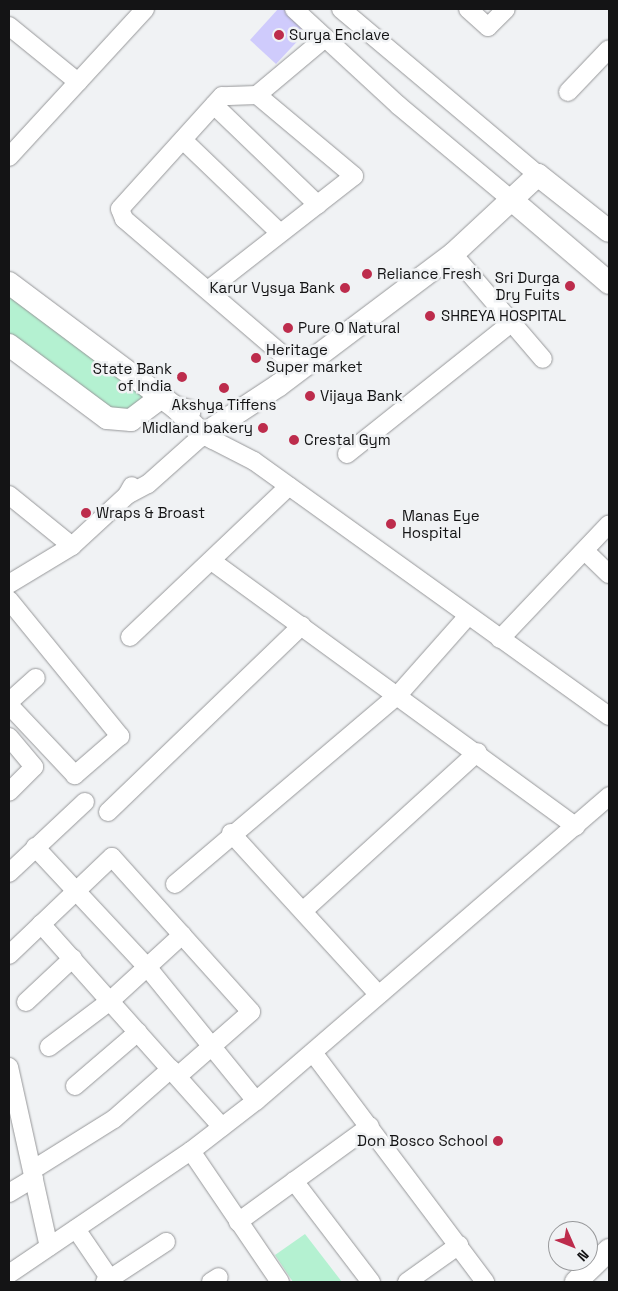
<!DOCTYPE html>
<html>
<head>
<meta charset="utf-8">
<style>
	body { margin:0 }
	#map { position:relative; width:618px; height:1291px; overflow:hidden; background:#f0f2f4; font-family:"Space Grotesk",sans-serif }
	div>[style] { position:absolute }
	.green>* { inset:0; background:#b4f1d1 }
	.building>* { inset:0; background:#cfcbfc }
	.roads { filter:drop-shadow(0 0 1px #969799) drop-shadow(0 0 1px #969799) }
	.minor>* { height:18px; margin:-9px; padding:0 9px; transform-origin:9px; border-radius:9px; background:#fff }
	.major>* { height:22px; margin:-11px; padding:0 11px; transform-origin:11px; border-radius:11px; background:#fff }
	.dots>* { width:14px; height:14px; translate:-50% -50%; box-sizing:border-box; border:2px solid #f0f2f4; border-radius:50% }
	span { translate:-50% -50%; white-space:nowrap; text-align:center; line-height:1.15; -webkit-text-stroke:5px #f0f2f4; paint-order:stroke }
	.poi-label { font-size:15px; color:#141415 }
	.left { translate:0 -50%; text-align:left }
	.right { translate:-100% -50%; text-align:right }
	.frame { position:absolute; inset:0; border:10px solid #141415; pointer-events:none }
	.north { position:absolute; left:548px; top:1221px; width:50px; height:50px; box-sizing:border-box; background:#f0f2f4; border:1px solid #98999b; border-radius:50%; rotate:134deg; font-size:14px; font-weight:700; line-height:20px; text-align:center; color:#141415 }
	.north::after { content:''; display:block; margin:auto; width:18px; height:22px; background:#bd2c4c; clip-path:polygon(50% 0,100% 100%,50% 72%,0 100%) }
</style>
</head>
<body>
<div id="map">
	<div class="green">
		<div style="clip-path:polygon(9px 283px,161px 397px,131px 420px,9px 345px)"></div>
		<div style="clip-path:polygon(305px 1234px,342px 1282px,293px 1282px,275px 1255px)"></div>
	</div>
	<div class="building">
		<div style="clip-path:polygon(278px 9px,284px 9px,305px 33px,276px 64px,250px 40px)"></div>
	</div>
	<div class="roads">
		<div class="minor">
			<div style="left:294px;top:9px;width:142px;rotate:42.7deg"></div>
			<div style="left:398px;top:105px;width:150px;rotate:39.9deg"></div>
			<div style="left:341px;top:9px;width:258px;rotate:40.1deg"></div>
			<div style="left:468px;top:9px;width:27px;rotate:42deg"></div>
			<div style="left:488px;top:27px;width:25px;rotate:-45deg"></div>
			<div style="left:9px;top:26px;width:89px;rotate:39.1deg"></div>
			<div style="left:568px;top:92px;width:59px;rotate:-46.4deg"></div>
			<div style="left:257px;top:95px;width:89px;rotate:-40deg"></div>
			<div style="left:214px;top:105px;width:144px;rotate:43.9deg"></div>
			<div style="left:183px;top:140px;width:133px;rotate:43.8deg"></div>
			<div style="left:9px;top:157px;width:201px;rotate:-47.4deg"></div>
			<div style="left:453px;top:254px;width:138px;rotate:49.4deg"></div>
			<div style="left:208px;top:290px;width:185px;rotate:-38deg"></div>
			<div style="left:354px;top:176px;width:126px;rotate:-140.1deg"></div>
			<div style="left:257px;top:95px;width:35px;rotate:178deg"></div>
			<div style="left:222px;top:96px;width:152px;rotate:132.1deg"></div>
			<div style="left:120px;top:209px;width:11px;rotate:68deg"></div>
			<div style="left:124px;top:219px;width:230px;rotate:40.6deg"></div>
			<div style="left:347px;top:454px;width:210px;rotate:-38.6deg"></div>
			<div style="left:9px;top:495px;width:81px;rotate:39deg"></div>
			<div style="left:127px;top:495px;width:24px;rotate:-28deg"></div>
			<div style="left:148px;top:484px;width:74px;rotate:-41.7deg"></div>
			<div style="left:203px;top:435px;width:11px;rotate:27deg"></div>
			<div style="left:213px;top:440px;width:46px;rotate:27.1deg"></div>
			<div style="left:254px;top:461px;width:437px;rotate:35.7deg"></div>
			<div style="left:585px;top:551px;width:33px;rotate:44deg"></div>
			<div style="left:213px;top:562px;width:449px;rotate:36.1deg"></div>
			<div style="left:9px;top:584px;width:74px;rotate:-31.1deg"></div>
			<div style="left:72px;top:546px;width:75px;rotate:-42.8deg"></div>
			<div style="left:127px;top:495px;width:10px;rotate:-61deg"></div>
			<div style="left:9px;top:600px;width:176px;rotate:50.8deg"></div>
			<div style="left:120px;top:736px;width:60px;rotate:139.1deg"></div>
			<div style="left:75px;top:775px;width:96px;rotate:-133.3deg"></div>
			<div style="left:130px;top:637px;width:219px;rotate:-43.5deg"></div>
			<div style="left:500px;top:639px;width:158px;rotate:-46.5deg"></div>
			<div style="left:9px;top:702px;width:36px;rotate:-42deg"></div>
			<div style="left:9px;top:737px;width:39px;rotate:50deg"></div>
			<div style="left:34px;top:767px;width:35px;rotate:135deg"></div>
			<div style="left:108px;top:812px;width:269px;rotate:-43.9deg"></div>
			<div style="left:231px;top:833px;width:219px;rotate:47.6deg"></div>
			<div style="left:35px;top:847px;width:166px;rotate:47deg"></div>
			<div style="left:148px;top:968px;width:171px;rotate:50.9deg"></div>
			<div style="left:9px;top:873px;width:104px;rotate:-43.1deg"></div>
			<div style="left:175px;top:884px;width:292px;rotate:-40.3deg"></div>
			<div style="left:398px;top:695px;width:104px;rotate:-48.5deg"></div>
			<div style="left:303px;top:911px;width:236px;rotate:-42.3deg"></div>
			<div style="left:41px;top:924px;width:272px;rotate:48.3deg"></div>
			<div style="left:9px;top:955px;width:142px;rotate:-43.6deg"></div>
			<div style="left:112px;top:857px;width:208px;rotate:48.1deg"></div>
			<div style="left:251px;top:1012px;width:97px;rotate:138.8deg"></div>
			<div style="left:26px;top:1002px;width:64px;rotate:-43.1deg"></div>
			<div style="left:49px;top:1047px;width:76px;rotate:-37deg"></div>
			<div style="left:110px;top:1001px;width:98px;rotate:-42.5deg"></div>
			<div style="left:314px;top:1054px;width:285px;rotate:53.1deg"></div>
			<div style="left:9px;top:1067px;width:184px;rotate:77.5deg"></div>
			<div style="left:75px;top:1086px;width:83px;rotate:-40.6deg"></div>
			<div style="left:191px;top:1151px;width:158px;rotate:55.8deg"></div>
			<div style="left:34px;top:1169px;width:94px;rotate:-32deg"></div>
			<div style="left:114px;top:1119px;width:76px;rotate:-41.3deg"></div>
			<div style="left:294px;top:1181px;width:127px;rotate:52.7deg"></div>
			<div style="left:9px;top:1193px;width:29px;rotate:-31deg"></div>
			<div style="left:238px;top:1222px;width:163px;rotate:-36deg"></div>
			<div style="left:76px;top:1229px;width:64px;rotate:55.8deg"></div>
			<div style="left:9px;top:1274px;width:220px;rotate:-34.1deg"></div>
			<div style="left:191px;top:1151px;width:82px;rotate:-37.6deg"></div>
			<div style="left:256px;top:1101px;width:467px;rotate:-40.8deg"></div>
			<div style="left:105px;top:1282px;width:73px;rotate:-33.3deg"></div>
			<div style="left:211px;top:1282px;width:9px;rotate:-32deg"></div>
			<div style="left:407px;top:1282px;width:64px;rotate:-35.4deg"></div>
		</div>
		<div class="major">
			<div style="left:513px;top:201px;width:126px;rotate:40.5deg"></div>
			<div style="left:9px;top:283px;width:207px;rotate:36.8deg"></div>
			<div style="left:175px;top:407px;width:15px;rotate:16deg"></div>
			<div style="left:9px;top:345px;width:122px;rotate:36.7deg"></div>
			<div style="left:107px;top:418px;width:24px;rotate:5deg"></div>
			<div style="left:131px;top:420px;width:38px;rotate:-37deg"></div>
			<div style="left:175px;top:407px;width:40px;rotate:45deg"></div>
			<div style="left:203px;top:435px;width:91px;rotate:-33.3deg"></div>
			<div style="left:279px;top:385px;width:218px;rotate:-37deg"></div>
			<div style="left:453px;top:254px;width:116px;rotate:-42.9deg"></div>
			<div style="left:538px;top:175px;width:90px;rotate:38.3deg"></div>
			<div style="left:576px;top:1282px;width:46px;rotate:-44.1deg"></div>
		</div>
	</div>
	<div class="dots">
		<div style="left:279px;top:35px;background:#bd2c4c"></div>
		<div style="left:367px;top:274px;background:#bd2c4c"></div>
		<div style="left:570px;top:286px;background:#bd2c4c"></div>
		<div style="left:345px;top:288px;background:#bd2c4c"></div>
		<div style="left:430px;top:316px;background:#bd2c4c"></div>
		<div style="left:288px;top:328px;background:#bd2c4c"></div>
		<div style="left:256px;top:358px;background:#bd2c4c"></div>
		<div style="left:182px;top:377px;background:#bd2c4c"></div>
		<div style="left:224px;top:388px;background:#bd2c4c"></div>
		<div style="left:310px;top:396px;background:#bd2c4c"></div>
		<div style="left:263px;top:428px;background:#bd2c4c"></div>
		<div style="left:294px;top:440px;background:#bd2c4c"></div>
		<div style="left:86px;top:513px;background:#bd2c4c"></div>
		<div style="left:391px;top:524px;background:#bd2c4c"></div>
		<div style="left:498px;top:1141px;background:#bd2c4c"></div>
	</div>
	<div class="poi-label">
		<span class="left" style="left:289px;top:35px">Surya Enclave</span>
		<span class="left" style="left:377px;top:274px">Reliance Fresh</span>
		<span class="right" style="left:560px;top:286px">Sri Durga<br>Dry Fuits</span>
		<span class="right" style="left:335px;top:288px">Karur Vysya Bank</span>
		<span class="left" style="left:441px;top:316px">SHREYA HOSPITAL</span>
		<span class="left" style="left:298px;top:328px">Pure O Natural</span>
		<span class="left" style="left:266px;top:358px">Heritage<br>Super market</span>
		<span class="right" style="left:172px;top:377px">State Bank<br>of India</span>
		<span class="left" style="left:320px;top:396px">Vijaya Bank</span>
		<span style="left:224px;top:405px">Akshya Tiffens</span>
		<span class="right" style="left:253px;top:428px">Midland bakery</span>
		<span class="left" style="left:304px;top:440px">Crestal Gym</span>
		<span class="left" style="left:96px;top:513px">Wraps &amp; Broast</span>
		<span class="left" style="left:402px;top:524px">Manas Eye<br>Hospital</span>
		<span class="right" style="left:488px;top:1141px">Don Bosco School</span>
	</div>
	<div class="frame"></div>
	<div class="north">N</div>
</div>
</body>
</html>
